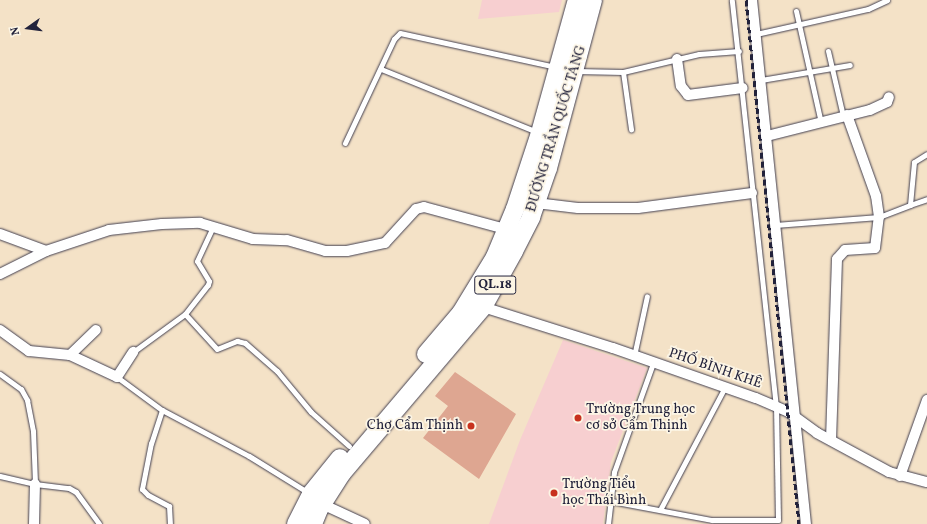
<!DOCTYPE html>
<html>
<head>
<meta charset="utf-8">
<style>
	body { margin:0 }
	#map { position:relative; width:927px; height:524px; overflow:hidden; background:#f4e2c7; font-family:Vollkorn,serif }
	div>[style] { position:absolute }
	.built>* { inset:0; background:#f7cfd0 }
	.building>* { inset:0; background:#dea691 }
	.roads { filter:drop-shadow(0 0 1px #423f50) drop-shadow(0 0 1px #423f50) }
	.lane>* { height:5px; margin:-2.5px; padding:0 2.5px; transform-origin:2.5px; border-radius:2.5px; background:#fff }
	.street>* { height:10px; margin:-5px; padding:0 5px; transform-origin:5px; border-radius:5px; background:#fff }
	.highway>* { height:18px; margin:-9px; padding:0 9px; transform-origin:9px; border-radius:9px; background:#fff }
	.rail>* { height:3px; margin-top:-1.5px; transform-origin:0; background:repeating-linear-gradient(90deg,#22223b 0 6px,transparent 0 9px) }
	.dots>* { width:11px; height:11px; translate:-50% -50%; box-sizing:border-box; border:2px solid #fcf5e5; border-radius:50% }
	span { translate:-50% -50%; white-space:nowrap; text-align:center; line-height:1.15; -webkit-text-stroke:3.5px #fcf5e5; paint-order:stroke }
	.shield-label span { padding:1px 3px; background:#fcf5e5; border:1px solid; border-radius:3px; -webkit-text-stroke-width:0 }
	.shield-label { font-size:13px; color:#22223b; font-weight:700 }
	.street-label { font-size:14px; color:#22223b }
	.poi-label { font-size:14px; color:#22223b }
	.left { translate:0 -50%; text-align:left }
	.right { translate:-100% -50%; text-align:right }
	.north { position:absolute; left:8px; top:8px; width:40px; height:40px; -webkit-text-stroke:3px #fcf5e5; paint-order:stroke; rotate:256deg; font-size:11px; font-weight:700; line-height:16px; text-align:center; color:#22223b }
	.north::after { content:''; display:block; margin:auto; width:14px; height:18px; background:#22223b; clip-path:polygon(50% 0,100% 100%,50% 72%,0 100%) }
</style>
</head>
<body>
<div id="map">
	<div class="built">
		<div style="clip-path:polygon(482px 0,562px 0,559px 12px,478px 19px)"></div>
		<div style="clip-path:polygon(563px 340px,647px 368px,611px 462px,603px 524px,489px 524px,520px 440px)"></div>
	</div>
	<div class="building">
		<div style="clip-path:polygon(455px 372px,516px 414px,479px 479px,423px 438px,448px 406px,435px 396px)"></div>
	</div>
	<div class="roads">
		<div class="lane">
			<div style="left:796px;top:11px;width:115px;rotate:77.4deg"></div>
			<div style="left:756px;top:34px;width:115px;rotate:-12.6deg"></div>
			<div style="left:868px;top:9px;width:21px;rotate:-25deg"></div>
			<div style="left:828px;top:51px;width:67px;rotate:77deg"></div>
			<div style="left:381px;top:69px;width:168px;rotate:22deg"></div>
			<div style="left:576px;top:71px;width:47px;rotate:1.2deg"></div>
			<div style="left:623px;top:72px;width:78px;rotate:-13.3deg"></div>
			<div style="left:699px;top:54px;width:40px;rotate:-4.3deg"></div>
			<div style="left:623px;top:72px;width:58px;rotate:82deg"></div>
			<div style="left:761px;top:80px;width:90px;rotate:-9.6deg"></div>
			<div style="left:345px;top:143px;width:115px;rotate:-64.8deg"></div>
			<div style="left:394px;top:39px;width:8px;rotate:-45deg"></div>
			<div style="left:400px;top:33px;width:160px;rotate:12.3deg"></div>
			<div style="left:910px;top:205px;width:18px;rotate:-19deg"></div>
			<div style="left:775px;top:225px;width:104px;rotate:-4.4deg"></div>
			<div style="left:879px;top:217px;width:33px;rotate:-21deg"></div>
			<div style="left:910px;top:205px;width:43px;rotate:-84.7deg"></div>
			<div style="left:914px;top:162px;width:15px;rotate:-32deg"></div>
			<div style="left:185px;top:314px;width:47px;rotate:47.6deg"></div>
			<div style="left:217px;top:349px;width:22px;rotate:-22deg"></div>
			<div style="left:237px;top:341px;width:8px;rotate:14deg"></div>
			<div style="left:245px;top:343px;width:43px;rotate:41.2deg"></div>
			<div style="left:277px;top:371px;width:53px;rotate:50.3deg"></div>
			<div style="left:311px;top:412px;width:51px;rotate:41.8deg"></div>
			<div style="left:133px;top:352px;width:64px;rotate:-36.2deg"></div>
			<div style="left:185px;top:314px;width:37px;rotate:-52deg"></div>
			<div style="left:208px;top:285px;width:4px;rotate:-76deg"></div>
			<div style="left:209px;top:281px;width:23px;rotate:-121deg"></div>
			<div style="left:197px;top:261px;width:38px;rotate:-65deg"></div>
			<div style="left:634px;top:356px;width:61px;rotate:-77.8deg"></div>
			<div style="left:0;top:374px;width:26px;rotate:36deg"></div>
			<div style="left:21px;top:389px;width:13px;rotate:61deg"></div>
			<div style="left:27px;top:400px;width:32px;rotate:79deg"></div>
			<div style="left:33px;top:431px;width:53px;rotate:87.8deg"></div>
			<div style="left:117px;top:377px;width:56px;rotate:36.3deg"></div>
			<div style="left:162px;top:410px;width:98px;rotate:27.9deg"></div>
			<div style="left:249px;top:456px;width:70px;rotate:31.7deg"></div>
			<div style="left:162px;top:410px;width:35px;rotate:108deg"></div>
			<div style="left:151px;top:443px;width:47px;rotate:101.1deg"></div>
			<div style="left:142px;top:489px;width:8px;rotate:45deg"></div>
			<div style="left:148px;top:495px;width:24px;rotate:28deg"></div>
			<div style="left:169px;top:506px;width:18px;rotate:87deg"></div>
			<div style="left:0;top:476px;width:36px;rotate:13deg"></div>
			<div style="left:35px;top:484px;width:34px;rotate:7deg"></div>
			<div style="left:69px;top:488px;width:8px;rotate:30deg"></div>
			<div style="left:76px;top:492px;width:39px;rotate:54deg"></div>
			<div style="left:611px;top:501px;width:103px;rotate:10.7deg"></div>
			<div style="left:712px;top:520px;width:66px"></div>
			<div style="left:778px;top:520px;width:113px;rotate:-91deg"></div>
			<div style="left:776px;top:407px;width:409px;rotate:-96.2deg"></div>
			<div style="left:661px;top:508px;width:137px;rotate:-62.1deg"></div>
			<div style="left:608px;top:524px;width:52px;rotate:-83.4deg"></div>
			<div style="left:614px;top:472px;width:116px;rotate:-70.3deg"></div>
		</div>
		<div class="street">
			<div style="left:752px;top:0;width:527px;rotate:84.12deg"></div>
			<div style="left:677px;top:59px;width:27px;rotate:82deg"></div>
			<div style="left:681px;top:86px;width:11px;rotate:52deg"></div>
			<div style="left:688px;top:95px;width:55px;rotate:-7.3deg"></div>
			<div style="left:767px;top:136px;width:106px;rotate:-14.2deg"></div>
			<div style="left:870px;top:110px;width:19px;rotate:-25deg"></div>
			<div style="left:887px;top:102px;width:5px;rotate:-68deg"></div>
			<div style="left:536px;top:203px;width:42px;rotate:6.8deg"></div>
			<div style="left:578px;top:208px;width:60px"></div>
			<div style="left:638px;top:208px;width:115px;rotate:-7.5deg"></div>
			<div style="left:0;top:234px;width:49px;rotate:20.3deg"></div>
			<div style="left:0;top:274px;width:51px;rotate:-26.6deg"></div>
			<div style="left:46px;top:251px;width:66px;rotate:-18.4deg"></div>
			<div style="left:109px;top:230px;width:53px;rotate:-6.5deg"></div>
			<div style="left:162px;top:224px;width:38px;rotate:-2deg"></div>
			<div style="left:200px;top:223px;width:55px;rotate:16.8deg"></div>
			<div style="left:253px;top:239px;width:34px;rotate:2deg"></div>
			<div style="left:287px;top:240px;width:40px;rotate:16deg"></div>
			<div style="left:325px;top:251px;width:22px"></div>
			<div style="left:347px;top:251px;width:39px;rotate:-12deg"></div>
			<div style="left:385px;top:243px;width:46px;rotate:-47.6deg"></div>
			<div style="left:416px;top:209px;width:8px;rotate:-14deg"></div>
			<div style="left:424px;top:207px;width:84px;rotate:15.2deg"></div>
			<div style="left:483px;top:307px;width:136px;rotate:17.5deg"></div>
			<div style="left:613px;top:348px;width:151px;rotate:19.3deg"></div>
			<div style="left:756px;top:398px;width:34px;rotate:23deg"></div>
			<div style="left:787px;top:411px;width:37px;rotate:36deg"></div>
			<div style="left:817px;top:433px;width:82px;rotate:28.4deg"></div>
			<div style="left:889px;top:472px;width:39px;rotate:15deg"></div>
			<div style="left:0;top:330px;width:36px;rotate:36deg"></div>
			<div style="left:29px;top:351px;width:41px;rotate:5.6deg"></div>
			<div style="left:70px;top:355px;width:36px;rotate:-44deg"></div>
			<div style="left:70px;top:355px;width:52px;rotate:25.1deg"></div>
			<div style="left:117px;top:377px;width:30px;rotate:-57deg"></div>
			<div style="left:831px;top:440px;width:181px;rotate:-88.1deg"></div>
			<div style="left:837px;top:259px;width:12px;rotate:-48deg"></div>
			<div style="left:845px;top:250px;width:30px;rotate:-4deg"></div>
			<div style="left:875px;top:248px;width:31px;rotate:-83deg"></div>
			<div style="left:879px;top:217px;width:21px;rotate:-98deg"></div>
			<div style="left:876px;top:196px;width:86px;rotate:-109.7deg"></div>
			<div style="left:900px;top:476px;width:81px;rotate:-70.4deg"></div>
			<div style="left:322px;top:504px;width:47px;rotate:24.9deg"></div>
			<div style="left:34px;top:524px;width:40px;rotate:-88.6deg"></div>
		</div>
		<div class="highway">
			<div style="left:426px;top:354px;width:54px;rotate:-49.5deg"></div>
			<div style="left:461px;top:313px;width:66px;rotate:-58.7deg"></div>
			<div style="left:495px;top:257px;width:52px;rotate:-67.4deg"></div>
			<div style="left:515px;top:209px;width:80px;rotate:-71.8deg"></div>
			<div style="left:540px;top:133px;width:138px;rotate:-74.5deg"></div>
			<div style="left:296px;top:524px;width:34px;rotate:-63deg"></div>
			<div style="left:311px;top:494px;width:46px;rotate:-51.1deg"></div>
			<div style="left:313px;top:524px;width:16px;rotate:-68deg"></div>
			<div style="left:319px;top:509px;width:43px;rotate:-57.4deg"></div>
			<div style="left:342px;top:473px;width:218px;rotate:-49.7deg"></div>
			<div style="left:483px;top:307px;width:64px;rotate:-61deg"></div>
			<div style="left:514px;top:251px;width:38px;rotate:-63deg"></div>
			<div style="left:531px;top:217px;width:52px;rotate:-70.9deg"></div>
			<div style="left:548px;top:168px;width:174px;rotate:-75deg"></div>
		</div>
	</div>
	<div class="rail">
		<div style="left:746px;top:0;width:527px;rotate:84.22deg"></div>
	</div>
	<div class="dots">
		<div style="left:578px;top:418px;background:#c8321e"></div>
		<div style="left:471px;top:426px;background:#c8321e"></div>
		<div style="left:554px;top:493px;background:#c8321e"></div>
	</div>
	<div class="shield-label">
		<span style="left:495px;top:285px">QL.18</span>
	</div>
	<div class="street-label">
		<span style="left:557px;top:129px;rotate:-73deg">ĐƯỜNG TRẦN QUỐC TẢNG</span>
		<span style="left:715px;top:369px;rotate:19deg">PHỐ BÌNH KHÊ</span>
	</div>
	<div class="poi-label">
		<span class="left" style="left:586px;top:418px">Trường Trung học<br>cơ sở Cẩm Thịnh</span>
		<span class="right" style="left:463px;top:426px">Chợ Cẩm Thịnh</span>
		<span class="left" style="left:562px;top:493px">Trường Tiểu<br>học Thái Bình</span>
	</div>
	<div class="north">N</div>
</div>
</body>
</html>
